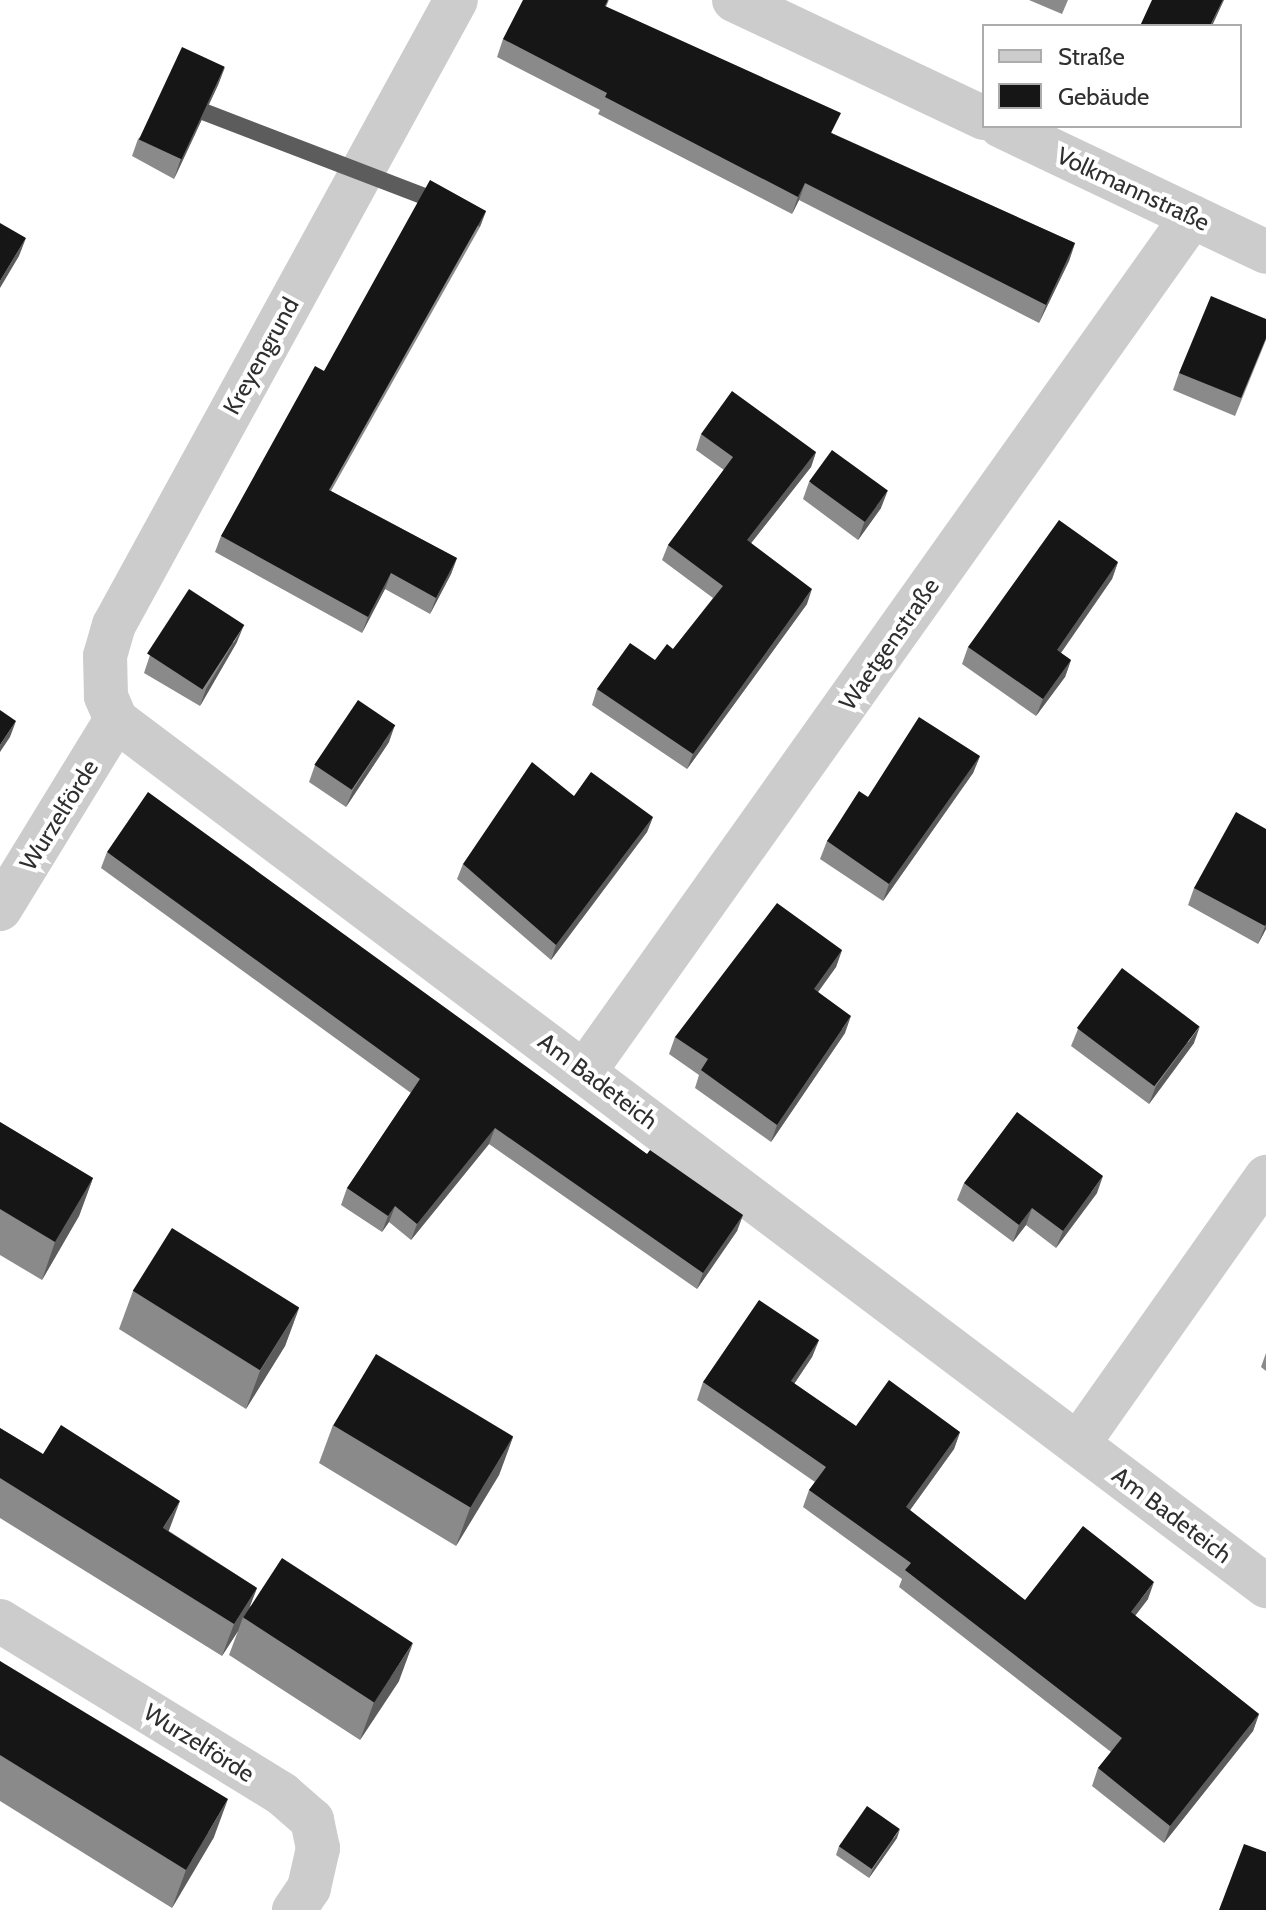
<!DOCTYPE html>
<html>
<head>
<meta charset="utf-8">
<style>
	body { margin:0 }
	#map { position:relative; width:1266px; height:1910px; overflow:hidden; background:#fff; font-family:Cabin,sans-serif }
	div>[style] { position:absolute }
	.minor>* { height:44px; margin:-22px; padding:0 22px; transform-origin:22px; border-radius:22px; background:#ccc }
	.wall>* { inset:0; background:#8a8a8a }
	.shaded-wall>* { inset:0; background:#5c5c5c; transform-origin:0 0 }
	.building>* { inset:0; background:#161616; transform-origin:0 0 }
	span { translate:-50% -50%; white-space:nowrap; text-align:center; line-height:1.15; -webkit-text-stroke:8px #fff; paint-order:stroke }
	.street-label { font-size:24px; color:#2f2f2f }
	.legend { position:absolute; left:982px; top:24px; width:260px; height:104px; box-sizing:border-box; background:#fff; border:2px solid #acacac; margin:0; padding:10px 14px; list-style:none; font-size:24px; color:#2f2f2f }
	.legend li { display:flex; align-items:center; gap:16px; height:40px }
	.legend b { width:40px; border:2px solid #acacac }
</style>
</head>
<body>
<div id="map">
	<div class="minor">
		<div style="left:734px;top:0;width:276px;rotate:25.3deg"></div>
		<div style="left:1001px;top:126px;width:293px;rotate:25.4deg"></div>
		<div style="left:116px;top:720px;width:1440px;rotate:36.98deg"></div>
		<div style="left:116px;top:720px;width:26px;rotate:-113deg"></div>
		<div style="left:106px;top:696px;width:40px;rotate:-91.4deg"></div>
		<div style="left:105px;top:656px;width:32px;rotate:-74deg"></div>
		<div style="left:114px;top:625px;width:712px;rotate:-61.31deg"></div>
		<div style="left:0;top:909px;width:222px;rotate:-58.5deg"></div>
		<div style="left:585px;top:1071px;width:1048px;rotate:-54.6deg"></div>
		<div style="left:1078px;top:1444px;width:327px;rotate:-54.8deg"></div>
		<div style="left:0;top:1621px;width:331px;rotate:31.5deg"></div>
		<div style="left:282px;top:1794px;width:40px;rotate:41deg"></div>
		<div style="left:312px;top:1820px;width:29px;rotate:78deg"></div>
		<div style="left:318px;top:1848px;width:41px;rotate:102.7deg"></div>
		<div style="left:309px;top:1888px;width:27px;rotate:124deg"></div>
	</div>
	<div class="wall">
		<div style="clip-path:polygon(609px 0,606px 7px,834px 134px,1075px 243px,1069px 261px,1039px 323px,799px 200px,792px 214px,598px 114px,600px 110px,497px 57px,503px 39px)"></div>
		<div style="clip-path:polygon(1029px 0,1068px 0,1062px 14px)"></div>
		<div style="clip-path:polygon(225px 67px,218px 85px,174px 179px,132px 156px,138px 139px)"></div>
		<div style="clip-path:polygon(486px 211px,480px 227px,331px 491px,457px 558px,451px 574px,430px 614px,385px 589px,362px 633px,215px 552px,221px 536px,324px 371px)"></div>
		<div style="clip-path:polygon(1266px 319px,1266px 340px,1235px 416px,1173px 390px,1179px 373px)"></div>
		<div style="clip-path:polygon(701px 434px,816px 452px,811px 467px,751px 543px,807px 604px,687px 769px,592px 705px,597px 689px,655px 660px,673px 649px,713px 598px,662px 560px,668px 545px,724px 470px,696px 450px)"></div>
		<div style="clip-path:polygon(809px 482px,881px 508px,858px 540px,803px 499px)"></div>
		<div style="clip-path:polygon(1118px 562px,1112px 579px,1061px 653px,1071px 660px,1065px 677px,1036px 716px,962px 664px,968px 647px)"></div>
		<div style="clip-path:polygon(237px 642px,200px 706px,144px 673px,150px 655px)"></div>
		<div style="clip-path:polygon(389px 742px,346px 807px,309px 782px,315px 765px)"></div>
		<div style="clip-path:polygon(980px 756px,973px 773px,883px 901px,820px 859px,827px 841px,868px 797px)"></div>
		<div style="clip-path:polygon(653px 817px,647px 832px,551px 960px,457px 879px,463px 864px)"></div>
		<div style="clip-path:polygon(1266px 829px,1266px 929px,1258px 944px,1188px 905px,1194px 888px)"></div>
		<div style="clip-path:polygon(107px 852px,647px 1154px,743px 1215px,737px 1231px,697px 1289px,489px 1144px,411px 1240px,389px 1222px,382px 1232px,341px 1205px,347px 1188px,411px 1093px,101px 868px)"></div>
		<div style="clip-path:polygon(842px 950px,836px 967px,818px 992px,845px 1033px,771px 1142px,695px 1088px,699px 1075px,669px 1054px,675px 1037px)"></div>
		<div style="clip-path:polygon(1078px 1029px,1194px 1043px,1149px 1104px,1071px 1046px)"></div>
		<div style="clip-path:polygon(0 1122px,93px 1178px,79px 1216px,42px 1280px,0 1255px)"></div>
		<div style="clip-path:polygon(964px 1183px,1097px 1193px,1056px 1248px,1026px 1225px,1013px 1242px,957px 1200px)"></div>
		<div style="clip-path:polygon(133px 1291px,299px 1308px,285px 1346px,246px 1409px,119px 1329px)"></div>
		<div style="clip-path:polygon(819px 1340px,812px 1357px,794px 1384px,856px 1426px,960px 1432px,954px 1449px,910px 1510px,1025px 1600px,1148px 1599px,1135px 1616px,1259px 1714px,1253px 1731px,1164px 1843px,1092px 1786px,1098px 1768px,1111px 1752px,899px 1587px,902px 1579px,803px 1507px,809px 1490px,815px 1482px,697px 1400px,703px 1382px)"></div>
		<div style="clip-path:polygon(1266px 1353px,1266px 1371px,1261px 1367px)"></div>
		<div style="clip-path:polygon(333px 1425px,513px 1437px,499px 1475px,456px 1546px,319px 1463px)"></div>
		<div style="clip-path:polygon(0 1428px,169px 1531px,257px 1588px,250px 1606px,399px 1681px,360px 1740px,229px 1655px,238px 1631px,222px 1656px,0 1518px)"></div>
		<div style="clip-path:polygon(0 1661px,214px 1837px,172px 1908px,0 1801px)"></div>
		<div style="clip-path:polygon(897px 1838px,869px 1878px,836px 1855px,839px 1846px)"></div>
	</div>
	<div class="shaded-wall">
		<div style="clip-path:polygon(1223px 0,1224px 0,1212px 26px,1210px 26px)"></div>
		<div style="clip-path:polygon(225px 67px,218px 85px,174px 179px,180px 161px)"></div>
		<div style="clip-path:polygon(805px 183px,799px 200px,792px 214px,798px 197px)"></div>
		<div style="left:486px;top:211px;width:17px;height:320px;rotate:111deg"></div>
		<div style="clip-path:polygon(26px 238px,19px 256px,0 288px,0 281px)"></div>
		<div style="clip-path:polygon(1075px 243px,1069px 261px,1039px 323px,1046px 305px)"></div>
		<div style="clip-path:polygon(816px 452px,811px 467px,741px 556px,747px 540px)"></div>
		<div style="clip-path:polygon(888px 490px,881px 508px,858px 540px,864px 523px)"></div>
		<div style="clip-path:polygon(457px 558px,451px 574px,430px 614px,436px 598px)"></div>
		<div style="clip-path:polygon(1118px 562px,1112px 579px,1051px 667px,1057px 650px)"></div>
		<div style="clip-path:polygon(391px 573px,385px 589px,362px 633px,368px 617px)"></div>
		<div style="clip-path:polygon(812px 589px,807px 604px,687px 769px,693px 754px)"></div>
		<div style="clip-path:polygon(244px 625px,237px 642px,200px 706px,206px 689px)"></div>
		<div style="clip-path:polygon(1071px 660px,1065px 677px,1036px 716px,1043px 699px)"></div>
		<div style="clip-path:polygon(16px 721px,10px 737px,0 752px,0 745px)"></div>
		<div style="clip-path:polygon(395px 725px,389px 742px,346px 807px,353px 790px)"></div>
		<div style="clip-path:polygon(980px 756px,973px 773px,883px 901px,889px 884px)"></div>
		<div style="clip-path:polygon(653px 817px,647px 832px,551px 960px,556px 945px)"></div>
		<div style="clip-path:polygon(1266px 924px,1266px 929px,1258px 944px)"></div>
		<div style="clip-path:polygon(842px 950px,836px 967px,808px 1006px,814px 989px)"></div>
		<div style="clip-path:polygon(851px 1016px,845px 1033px,771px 1142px,777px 1125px)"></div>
		<div style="clip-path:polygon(1200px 1026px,1194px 1043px,1149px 1104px,1156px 1086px)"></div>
		<div style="clip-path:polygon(495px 1128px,489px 1144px,411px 1240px,417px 1224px)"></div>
		<div style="clip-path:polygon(1103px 1176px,1097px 1193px,1056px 1248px,1063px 1231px)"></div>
		<div style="clip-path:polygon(93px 1178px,79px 1216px,42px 1280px,55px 1242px)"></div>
		<div style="clip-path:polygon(395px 1206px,389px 1222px,382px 1232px,388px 1216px)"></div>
		<div style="clip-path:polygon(1032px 1208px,1026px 1225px,1013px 1242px,1019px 1225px)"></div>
		<div style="clip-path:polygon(743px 1215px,737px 1231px,697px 1289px,703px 1273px)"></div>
		<div style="clip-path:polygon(299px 1308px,285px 1346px,246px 1409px,260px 1371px)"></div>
		<div style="clip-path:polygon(819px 1340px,812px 1357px,784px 1399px,791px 1381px)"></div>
		<div style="clip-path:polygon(960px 1432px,954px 1449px,900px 1524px,906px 1507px)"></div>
		<div style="clip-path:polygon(513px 1437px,499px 1475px,456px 1546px,470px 1508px)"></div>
		<div style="clip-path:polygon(180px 1501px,168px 1533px,163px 1528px)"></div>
		<div style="clip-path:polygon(1154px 1582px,1148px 1599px,1124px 1630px,1131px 1612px)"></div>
		<div style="clip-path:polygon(257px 1588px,245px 1619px,243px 1617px,238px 1631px,222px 1656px,234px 1624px)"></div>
		<div style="clip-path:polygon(413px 1643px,399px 1681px,360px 1740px,374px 1702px)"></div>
		<div style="clip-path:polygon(1259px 1714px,1253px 1731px,1164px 1843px,1170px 1826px)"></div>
		<div style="clip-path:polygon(228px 1799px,214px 1837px,172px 1908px,186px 1870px)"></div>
		<div style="clip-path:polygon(900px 1829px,897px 1838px,869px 1878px,873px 1869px)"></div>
	</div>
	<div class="building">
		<div style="clip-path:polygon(523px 0,608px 0,605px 6px,841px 113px,831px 133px,1075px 243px,1046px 305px,805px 183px,798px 197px,605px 97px,607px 93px,503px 39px)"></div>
		<div style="clip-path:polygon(1152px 0,1223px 0,1210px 26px,1140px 26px)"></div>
		<div style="left:182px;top:47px;width:47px;height:102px;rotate:25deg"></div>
		<div style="clip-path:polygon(430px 180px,486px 211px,329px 490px,457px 558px,436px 598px,391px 573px,368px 617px,221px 536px,315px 366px,324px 371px)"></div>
		<div style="clip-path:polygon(0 223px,26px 238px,0 281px)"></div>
		<div style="clip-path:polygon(1211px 296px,1266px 319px,1266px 338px,1241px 398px,1179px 373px)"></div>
		<div style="clip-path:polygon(732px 391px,816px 452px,747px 540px,812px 589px,693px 754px,597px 689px,630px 643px,655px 660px,667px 644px,673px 649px,723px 586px,668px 545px,733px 457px,701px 434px)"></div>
		<div style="left:832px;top:450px;width:69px;height:39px;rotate:36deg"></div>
		<div style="clip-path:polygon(1059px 520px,1118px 562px,1057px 650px,1071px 660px,1043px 699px,968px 647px)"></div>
		<div style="left:189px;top:589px;width:66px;height:77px;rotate:33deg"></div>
		<div style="left:358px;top:700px;width:45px;height:78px;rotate:34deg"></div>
		<div style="clip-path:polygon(0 710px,16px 721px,0 745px)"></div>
		<div style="clip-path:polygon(919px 717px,980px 756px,889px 884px,827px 841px,859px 791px,868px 797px)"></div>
		<div style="clip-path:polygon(532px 762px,574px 796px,591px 772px,653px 817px,556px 945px,463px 864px)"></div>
		<div style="clip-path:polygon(148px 792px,647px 1154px,650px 1150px,743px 1215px,703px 1273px,495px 1128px,417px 1224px,395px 1206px,388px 1216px,347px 1188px,420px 1079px,107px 852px)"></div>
		<div style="clip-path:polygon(1236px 812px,1266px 829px,1266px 924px,1265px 926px,1194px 888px)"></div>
		<div style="clip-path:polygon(777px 903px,842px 950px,814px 989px,851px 1016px,777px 1125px,701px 1070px,708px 1059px,675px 1037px)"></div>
		<div style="left:1122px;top:968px;width:97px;height:75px;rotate:37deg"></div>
		<div style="clip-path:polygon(1017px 1112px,1103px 1176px,1063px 1231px,1032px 1208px,1019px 1225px,964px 1183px)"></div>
		<div style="clip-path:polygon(0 1122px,93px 1178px,55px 1242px,0 1209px)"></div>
		<div style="left:172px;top:1228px;width:150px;height:74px;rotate:32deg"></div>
		<div style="clip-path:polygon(759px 1300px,819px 1340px,791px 1381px,856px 1426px,889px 1380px,960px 1432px,906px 1507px,1025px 1600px,1083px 1526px,1154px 1582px,1131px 1612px,1259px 1714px,1170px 1826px,1098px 1768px,1122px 1738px,905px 1570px,911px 1563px,809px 1490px,826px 1467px,703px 1382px)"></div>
		<div style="left:376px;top:1354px;width:160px;height:83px;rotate:31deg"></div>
		<div style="clip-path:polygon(61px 1425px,180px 1501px,163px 1528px,257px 1588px,234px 1624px,0 1478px,0 1428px,43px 1454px)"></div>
		<div style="left:282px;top:1558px;width:156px;height:71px;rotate:33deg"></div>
		<div style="clip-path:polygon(0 1661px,228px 1799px,186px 1870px,0 1755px)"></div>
		<div style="left:867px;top:1806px;width:40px;height:49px;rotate:35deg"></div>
		<div style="clip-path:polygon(1244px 1844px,1266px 1852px,1266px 1910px,1219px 1910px)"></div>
	</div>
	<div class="street-label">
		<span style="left:1133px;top:189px;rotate:25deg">Volkmannstraße</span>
		<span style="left:261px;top:356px;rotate:-61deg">Kreyengrund</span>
		<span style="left:889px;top:644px;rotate:-55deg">Waetgenstraße</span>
		<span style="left:59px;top:815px;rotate:-58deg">Wurzelförde</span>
		<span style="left:598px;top:1081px;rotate:37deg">Am Badeteich</span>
		<span style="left:1172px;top:1515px;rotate:37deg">Am Badeteich</span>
		<span style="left:199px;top:1743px;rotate:32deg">Wurzelförde</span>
	</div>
	<ul class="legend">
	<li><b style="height:10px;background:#ccc"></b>Straße</li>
	<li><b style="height:22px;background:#161616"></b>Gebäude</li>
	</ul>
</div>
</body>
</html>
